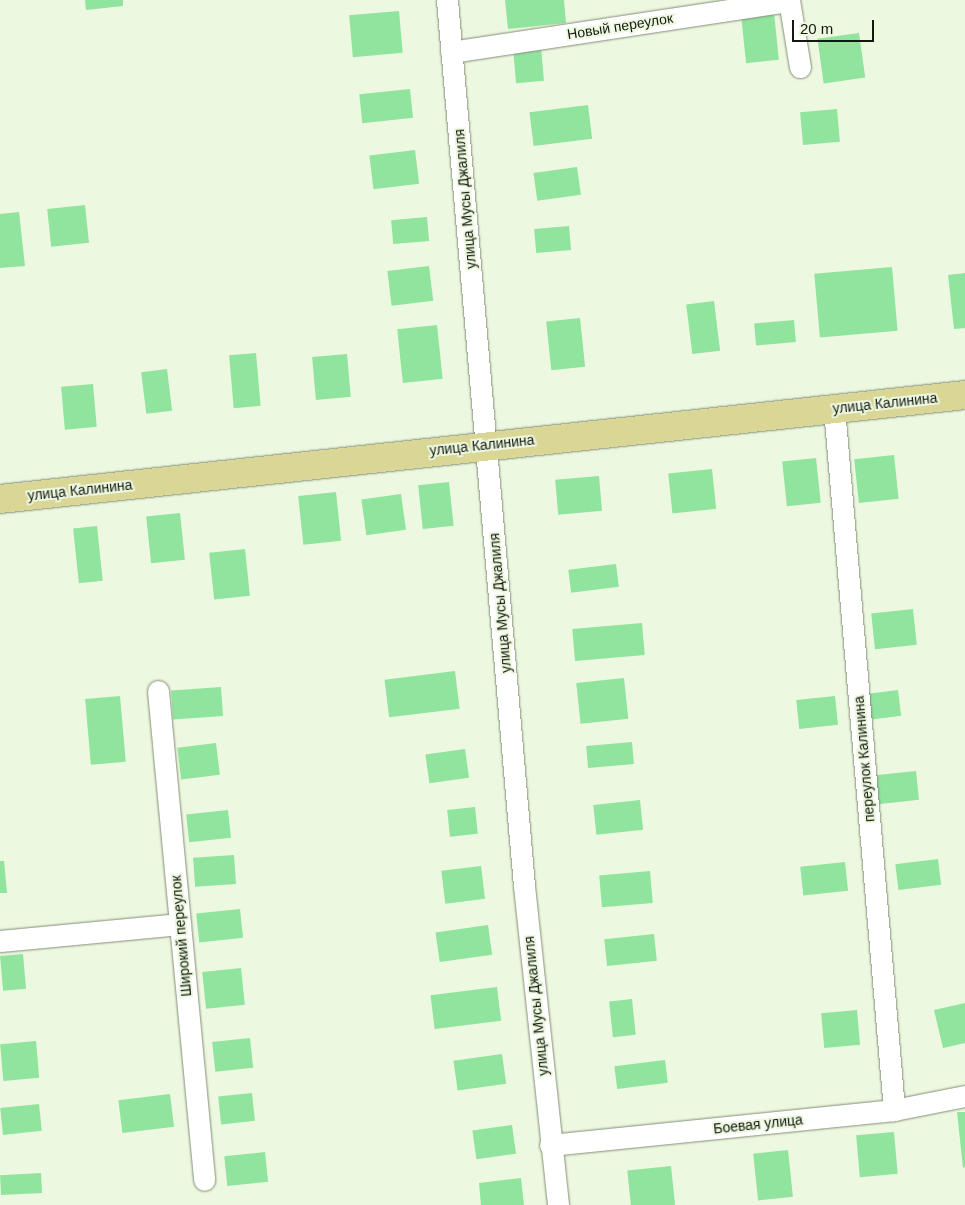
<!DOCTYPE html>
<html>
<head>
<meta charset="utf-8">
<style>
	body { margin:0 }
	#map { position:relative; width:965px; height:1205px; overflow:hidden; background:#edf8e0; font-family:Helvetica,sans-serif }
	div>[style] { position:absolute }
	.building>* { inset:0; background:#90e49d; transform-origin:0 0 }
	.roads { filter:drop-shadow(0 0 1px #838e77) drop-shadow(0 0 1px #838e77) }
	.minor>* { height:21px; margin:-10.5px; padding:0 10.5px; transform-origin:10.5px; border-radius:10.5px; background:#fff }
	.primary>* { height:28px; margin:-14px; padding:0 14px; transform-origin:14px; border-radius:14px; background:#d9d696 }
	span { translate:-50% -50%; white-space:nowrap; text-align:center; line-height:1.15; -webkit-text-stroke:4px #edf8e0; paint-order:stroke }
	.street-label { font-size:14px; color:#14180f }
	.scale { position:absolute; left:792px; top:20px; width:82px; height:22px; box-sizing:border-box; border:2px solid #14180f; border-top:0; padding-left:6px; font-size:15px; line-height:18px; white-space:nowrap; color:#14180f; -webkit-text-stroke:4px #edf8e0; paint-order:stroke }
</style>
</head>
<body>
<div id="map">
	<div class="building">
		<div style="clip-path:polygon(85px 0,123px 0,123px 6px,86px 10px)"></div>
		<div style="clip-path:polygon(505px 0,564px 0,566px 23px,508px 29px)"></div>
		<div style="left:399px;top:11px;width:42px;height:50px;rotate:85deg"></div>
		<div style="left:774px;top:13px;width:47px;height:33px;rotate:84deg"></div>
		<div style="left:859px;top:33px;width:45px;height:42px;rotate:82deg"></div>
		<div style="left:541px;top:47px;width:34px;height:28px;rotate:85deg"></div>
		<div style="left:410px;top:89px;width:29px;height:51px;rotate:84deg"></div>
		<div style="left:588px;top:105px;width:34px;height:59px;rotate:83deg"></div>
		<div style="left:837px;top:109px;width:33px;height:37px;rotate:85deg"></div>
		<div style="left:415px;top:150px;width:34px;height:46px;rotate:83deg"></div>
		<div style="left:577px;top:167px;width:28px;height:44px;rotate:82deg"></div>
		<div style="left:85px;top:205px;width:38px;height:38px;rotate:84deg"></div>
		<div style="clip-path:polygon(19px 212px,25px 266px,0 268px,0 214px)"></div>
		<div style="left:427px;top:217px;width:24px;height:36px;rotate:85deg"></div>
		<div style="left:569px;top:226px;width:24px;height:35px;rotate:85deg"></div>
		<div style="left:429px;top:266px;width:35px;height:42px;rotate:83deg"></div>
		<div style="left:892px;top:267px;width:64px;height:78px;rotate:85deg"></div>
		<div style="clip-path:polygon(965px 273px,965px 328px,954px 329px,948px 275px)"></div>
		<div style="left:714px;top:301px;width:50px;height:28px;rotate:83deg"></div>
		<div style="left:580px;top:318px;width:49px;height:34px;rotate:84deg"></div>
		<div style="left:794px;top:320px;width:22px;height:40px;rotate:85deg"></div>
		<div style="left:437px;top:325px;width:54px;height:40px;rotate:84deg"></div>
		<div style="left:256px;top:353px;width:53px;height:27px;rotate:85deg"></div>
		<div style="left:347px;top:354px;width:43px;height:35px;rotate:85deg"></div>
		<div style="left:167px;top:369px;width:42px;height:26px;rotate:83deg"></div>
		<div style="left:93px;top:384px;width:43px;height:32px;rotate:85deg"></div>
		<div style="left:894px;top:455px;width:44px;height:40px;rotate:84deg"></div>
		<div style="left:816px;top:458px;width:45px;height:34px;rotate:84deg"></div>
		<div style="left:712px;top:469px;width:40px;height:44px;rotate:84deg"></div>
		<div style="left:599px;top:476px;width:35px;height:44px;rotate:85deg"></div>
		<div style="left:449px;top:482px;width:44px;height:31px;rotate:84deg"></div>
		<div style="left:336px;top:492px;width:49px;height:38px;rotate:84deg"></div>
		<div style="left:401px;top:494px;width:36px;height:40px;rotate:82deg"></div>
		<div style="left:180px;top:513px;width:47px;height:34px;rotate:84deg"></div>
		<div style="left:97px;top:526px;width:55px;height:24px;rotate:84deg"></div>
		<div style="left:245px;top:549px;width:47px;height:36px;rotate:84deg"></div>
		<div style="left:616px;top:564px;width:23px;height:48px;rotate:83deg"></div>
		<div style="left:913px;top:609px;width:36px;height:42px;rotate:84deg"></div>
		<div style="left:642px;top:623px;width:32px;height:70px;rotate:85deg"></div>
		<div style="left:455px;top:671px;width:38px;height:71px;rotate:83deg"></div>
		<div style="left:624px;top:678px;width:41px;height:48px;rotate:84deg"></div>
		<div style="left:221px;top:687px;width:29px;height:50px;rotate:86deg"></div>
		<div style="left:898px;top:690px;width:26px;height:30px;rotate:83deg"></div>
		<div style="left:120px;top:696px;width:66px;height:35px;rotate:85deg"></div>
		<div style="left:835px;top:696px;width:29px;height:39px;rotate:84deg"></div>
		<div style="left:632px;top:742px;width:22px;height:46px;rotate:85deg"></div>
		<div style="left:216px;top:743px;width:32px;height:39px;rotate:83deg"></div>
		<div style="left:465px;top:749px;width:29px;height:40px;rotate:82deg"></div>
		<div style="left:916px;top:771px;width:29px;height:41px;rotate:84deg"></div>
		<div style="left:640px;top:800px;width:30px;height:47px;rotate:84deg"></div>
		<div style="left:475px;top:807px;width:27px;height:28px;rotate:84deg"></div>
		<div style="left:228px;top:810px;width:28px;height:42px;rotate:84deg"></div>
		<div style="left:234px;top:855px;width:29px;height:41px;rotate:86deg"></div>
		<div style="left:938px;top:859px;width:26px;height:43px;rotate:83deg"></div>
		<div style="clip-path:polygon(0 861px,4px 861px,7px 893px,0 893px)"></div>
		<div style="left:845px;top:862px;width:29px;height:45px;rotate:84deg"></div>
		<div style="left:481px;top:866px;width:33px;height:40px;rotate:83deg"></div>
		<div style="left:650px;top:871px;width:32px;height:51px;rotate:85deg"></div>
		<div style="left:240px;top:909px;width:29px;height:44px;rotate:84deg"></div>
		<div style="left:488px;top:925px;width:30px;height:53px;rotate:82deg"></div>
		<div style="left:654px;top:934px;width:27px;height:50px;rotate:84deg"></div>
		<div style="left:23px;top:954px;width:35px;height:23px;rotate:85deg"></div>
		<div style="left:241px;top:968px;width:37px;height:39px;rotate:84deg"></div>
		<div style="left:497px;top:987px;width:34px;height:67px;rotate:83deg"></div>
		<div style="left:632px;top:999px;width:36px;height:23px;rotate:84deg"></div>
		<div style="clip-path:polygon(965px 1003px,965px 1043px,943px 1048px,934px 1010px)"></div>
		<div style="left:857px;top:1010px;width:35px;height:36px;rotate:85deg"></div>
		<div style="left:250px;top:1038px;width:30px;height:38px;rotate:84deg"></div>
		<div style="left:36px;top:1041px;width:37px;height:36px;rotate:85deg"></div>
		<div style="left:502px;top:1054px;width:30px;height:49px;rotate:82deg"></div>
		<div style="left:665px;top:1060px;width:23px;height:51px;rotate:83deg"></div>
		<div style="left:252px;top:1093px;width:28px;height:34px;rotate:84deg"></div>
		<div style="left:170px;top:1094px;width:33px;height:52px;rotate:83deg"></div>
		<div style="left:39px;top:1104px;width:27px;height:39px;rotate:84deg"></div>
		<div style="clip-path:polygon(957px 1112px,965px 1112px,965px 1167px,963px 1168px)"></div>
		<div style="left:512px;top:1125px;width:29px;height:40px;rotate:82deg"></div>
		<div style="left:894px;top:1132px;width:42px;height:38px;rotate:85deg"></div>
		<div style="left:788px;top:1150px;width:47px;height:35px;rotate:84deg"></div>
		<div style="left:265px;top:1152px;width:30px;height:41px;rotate:84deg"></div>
		<div style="left:671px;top:1166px;width:39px;height:44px;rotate:84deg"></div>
		<div style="left:41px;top:1173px;width:20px;height:41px;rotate:87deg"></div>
		<div style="clip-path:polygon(521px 1178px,524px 1205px,481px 1205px,479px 1183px)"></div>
	</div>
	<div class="roads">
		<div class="minor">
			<div style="left:447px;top:0;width:889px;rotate:85.03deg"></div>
			<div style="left:524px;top:886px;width:321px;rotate:83.9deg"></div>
			<div style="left:789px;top:0;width:68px;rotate:80.7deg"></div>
			<div style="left:451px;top:52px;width:342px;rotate:-8.6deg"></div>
			<div style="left:834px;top:408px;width:705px;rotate:85.11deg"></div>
			<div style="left:158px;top:691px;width:491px;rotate:84.6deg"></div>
			<div style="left:0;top:941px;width:181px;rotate:-5.4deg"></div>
			<div style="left:550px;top:1145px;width:346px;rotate:-5.8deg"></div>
			<div style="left:894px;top:1110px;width:72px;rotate:-11.2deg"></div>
		</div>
		<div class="primary">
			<div style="left:0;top:499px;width:971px;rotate:-6.15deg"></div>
		</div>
	</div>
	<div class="street-label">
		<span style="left:620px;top:26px;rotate:-9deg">Новый переулок</span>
		<span style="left:465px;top:199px;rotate:-95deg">улица Мусы Джалиля</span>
		<span style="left:885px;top:403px;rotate:-6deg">улица Калинина</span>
		<span style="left:482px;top:445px;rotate:-6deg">улица Калинина</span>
		<span style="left:80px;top:490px;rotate:-6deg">улица Калинина</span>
		<span style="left:500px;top:603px;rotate:-95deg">улица Мусы Джалиля</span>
		<span style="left:864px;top:759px;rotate:-95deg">переулок Калинина</span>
		<span style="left:181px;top:936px;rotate:-95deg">Широкий переулок</span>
		<span style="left:536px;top:1006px;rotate:-96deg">улица Мусы Джалиля</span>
		<span style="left:758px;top:1124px;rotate:-6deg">Боевая улица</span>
	</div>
	<div class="scale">20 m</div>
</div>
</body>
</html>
